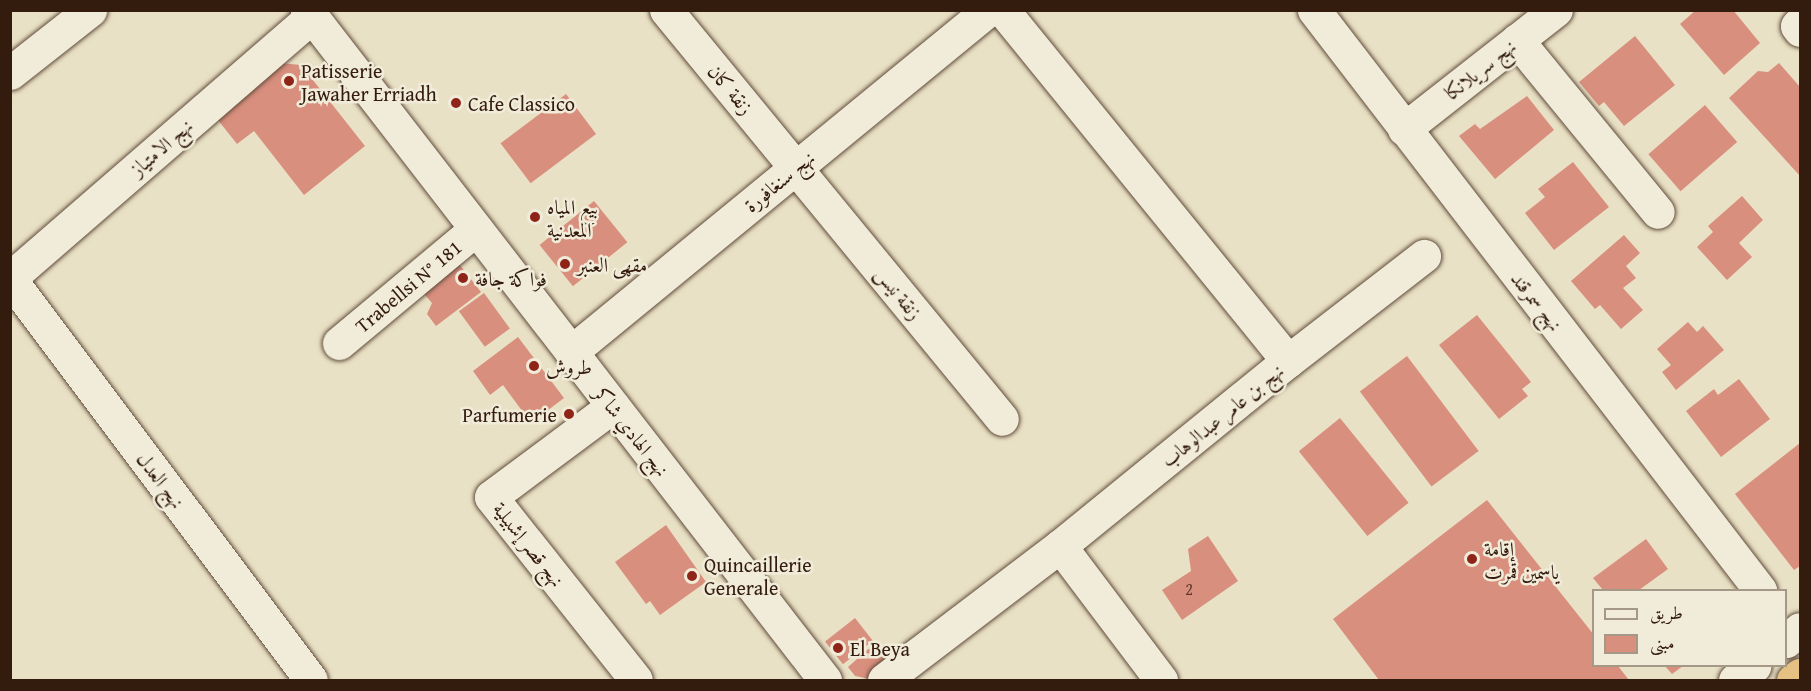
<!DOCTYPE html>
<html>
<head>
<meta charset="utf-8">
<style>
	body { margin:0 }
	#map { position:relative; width:1811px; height:691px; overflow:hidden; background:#e9e1c5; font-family:"Gentium Book Plus",Amiri,serif }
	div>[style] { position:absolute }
	.building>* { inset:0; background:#d98f7e; transform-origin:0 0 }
	.roads { filter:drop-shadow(0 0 2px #604c3b) drop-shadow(0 0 2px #604c3b) }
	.street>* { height:33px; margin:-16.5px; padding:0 16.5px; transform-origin:16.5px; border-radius:16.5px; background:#f1ecd9 }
	.secondary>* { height:33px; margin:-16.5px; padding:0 16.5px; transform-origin:16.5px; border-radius:16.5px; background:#f1ecd9 }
	.highway>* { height:33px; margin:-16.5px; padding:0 16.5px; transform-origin:16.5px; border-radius:16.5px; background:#e4c082 }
	.dots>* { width:16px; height:16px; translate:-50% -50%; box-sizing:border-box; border:3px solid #f1ecd9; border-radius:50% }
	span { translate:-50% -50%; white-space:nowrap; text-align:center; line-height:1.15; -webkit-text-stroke:5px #f1ecd9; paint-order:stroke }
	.number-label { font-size:16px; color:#5c3829 }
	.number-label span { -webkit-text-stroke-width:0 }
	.street-label { font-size:20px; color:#331b0d }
	.poi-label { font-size:20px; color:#331b0d }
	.left { translate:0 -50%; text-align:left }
	.right { translate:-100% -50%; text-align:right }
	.frame { position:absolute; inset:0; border:12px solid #331b0d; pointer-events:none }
	.legend { position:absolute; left:1592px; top:589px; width:195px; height:78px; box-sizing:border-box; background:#f1ecd9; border:2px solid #a59887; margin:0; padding:8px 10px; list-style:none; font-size:18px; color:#331b0d }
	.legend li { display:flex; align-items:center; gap:12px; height:30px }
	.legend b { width:30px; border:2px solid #a59887 }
</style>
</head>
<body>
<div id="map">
	<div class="building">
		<div style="clip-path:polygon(1696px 10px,1733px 10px,1760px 43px,1724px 75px,1680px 24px)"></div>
		<div style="clip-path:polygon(1635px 36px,1675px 85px,1624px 126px,1604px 102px,1599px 106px,1579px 82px)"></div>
		<div style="clip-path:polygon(280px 63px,301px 65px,365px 146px,304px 195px,254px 131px,237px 144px,210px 110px)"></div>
		<div style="clip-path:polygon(1779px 63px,1800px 87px,1800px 176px,1729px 98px,1758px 71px,1768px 72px)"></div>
		<div style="left:566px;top:94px;width:50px;height:82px;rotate:53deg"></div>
		<div style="clip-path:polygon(1527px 96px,1554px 130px,1495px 179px,1459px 136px,1475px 124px,1480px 129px)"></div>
		<div style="left:1705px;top:105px;width:49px;height:75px;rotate:49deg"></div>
		<div style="clip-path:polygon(1573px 162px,1609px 207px,1554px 250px,1525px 213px,1545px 197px,1538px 189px)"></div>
		<div style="clip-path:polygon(1742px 196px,1763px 220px,1739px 243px,1752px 257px,1727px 280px,1697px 247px,1713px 232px,1708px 226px)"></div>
		<div style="left:594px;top:201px;width:53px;height:70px;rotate:51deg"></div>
		<div style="clip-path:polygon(1624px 235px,1640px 253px,1626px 266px,1636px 278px,1623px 288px,1643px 310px,1621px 329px,1600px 305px,1595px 309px,1571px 281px)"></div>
		<div style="clip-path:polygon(452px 255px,481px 292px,436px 326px,427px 314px,432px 303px,424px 294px,436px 284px,428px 274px)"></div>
		<div style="left:484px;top:293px;width:44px;height:31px;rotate:54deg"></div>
		<div style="clip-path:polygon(1477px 315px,1531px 382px,1522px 389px,1528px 396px,1499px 419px,1439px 345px)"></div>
		<div style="clip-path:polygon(1688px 322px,1697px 332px,1703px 326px,1724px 350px,1676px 390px,1662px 372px,1671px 365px,1657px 349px)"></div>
		<div style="clip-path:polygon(518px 337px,564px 398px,531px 423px,503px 385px,490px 395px,473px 371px)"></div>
		<div style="left:1407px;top:356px;width:119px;height:59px;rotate:53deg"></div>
		<div style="clip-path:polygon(1739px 379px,1770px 419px,1721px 457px,1686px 411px,1714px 389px,1718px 395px)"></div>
		<div style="left:1340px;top:418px;width:109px;height:53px;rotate:51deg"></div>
		<div style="clip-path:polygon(1800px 443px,1800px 566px,1794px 570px,1735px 494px)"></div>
		<div style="clip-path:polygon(1487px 500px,1594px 635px,1594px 666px,1618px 666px,1629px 680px,1379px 680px,1333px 619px)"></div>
		<div style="clip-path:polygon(666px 525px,706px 582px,660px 615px,650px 601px,646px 604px,615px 562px)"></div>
		<div style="clip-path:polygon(1208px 536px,1238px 581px,1182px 620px,1162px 590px,1191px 571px,1188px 549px)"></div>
		<div style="clip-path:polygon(1646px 539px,1668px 569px,1639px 590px,1603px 590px,1593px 578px)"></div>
		<div style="left:855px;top:618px;width:29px;height:38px;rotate:52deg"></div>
		<div style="clip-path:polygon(875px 643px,892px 663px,870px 679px,855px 676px,848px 667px)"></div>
		<div style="clip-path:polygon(1665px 666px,1683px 666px,1672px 674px)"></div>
	</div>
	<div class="roads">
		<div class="street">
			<div style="left:666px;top:10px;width:529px;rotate:50.6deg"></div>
			<div style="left:1314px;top:10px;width:732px;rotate:52.44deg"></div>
			<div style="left:1800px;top:23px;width:4px;rotate:135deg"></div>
			<div style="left:1797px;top:26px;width:5px;rotate:53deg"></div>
			<div style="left:1517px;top:40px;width:222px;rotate:50.7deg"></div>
			<div style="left:10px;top:73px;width:102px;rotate:-38.2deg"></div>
			<div style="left:1404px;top:129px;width:193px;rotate:-38.1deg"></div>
			<div style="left:10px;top:279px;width:501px;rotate:53.11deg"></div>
			<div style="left:339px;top:343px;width:178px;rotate:-39.8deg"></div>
			<div style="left:571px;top:352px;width:539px;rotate:-39.36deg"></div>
			<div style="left:1288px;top:361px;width:172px;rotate:-37.7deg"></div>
			<div style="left:613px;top:406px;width:152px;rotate:143.3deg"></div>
			<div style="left:491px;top:497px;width:233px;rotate:51.6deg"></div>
			<div style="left:1060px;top:546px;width:168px;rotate:53deg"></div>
			<div style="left:1786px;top:641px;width:18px;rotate:-41deg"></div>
			<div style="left:884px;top:680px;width:221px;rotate:-37.3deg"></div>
			<div style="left:1060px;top:546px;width:294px;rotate:-39.1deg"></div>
			<div style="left:1288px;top:361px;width:452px;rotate:-129.1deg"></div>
			<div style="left:1735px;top:680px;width:24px;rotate:-36deg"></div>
		</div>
		<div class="secondary">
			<div style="left:307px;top:10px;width:847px;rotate:52.29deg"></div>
			<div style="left:10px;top:278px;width:400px;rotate:-40.9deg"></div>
		</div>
		<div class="highway">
			<div style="left:1793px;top:680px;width:9px;rotate:-36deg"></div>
		</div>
	</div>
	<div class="dots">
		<div style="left:289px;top:81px;background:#8f2418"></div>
		<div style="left:456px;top:103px;background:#8f2418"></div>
		<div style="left:535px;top:217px;background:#8f2418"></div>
		<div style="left:565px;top:264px;background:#8f2418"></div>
		<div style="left:463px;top:278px;background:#8f2418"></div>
		<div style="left:534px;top:366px;background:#8f2418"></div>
		<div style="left:569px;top:414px;background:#8f2418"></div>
		<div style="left:1472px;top:559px;background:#8f2418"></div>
		<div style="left:692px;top:576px;background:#8f2418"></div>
		<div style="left:838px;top:648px;background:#8f2418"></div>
	</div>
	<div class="number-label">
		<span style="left:1189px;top:589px">2</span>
	</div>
	<div class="street-label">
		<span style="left:1480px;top:69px;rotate:-38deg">نهج سريلانكا</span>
		<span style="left:731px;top:89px;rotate:50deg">زنقة كان</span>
		<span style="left:161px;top:147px;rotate:-41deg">نهج الامتياز</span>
		<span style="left:779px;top:181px;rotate:-39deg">نهج سنغافورة</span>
		<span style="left:408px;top:286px;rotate:-40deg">Trabellsi N° 181</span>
		<span style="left:899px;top:293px;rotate:51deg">زنقة نيس</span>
		<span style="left:1537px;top:301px;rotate:52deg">نهج سمرقند</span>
		<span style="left:1222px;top:415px;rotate:-39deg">نهج بن عامر عبدالوهاب</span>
		<span style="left:632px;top:431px;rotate:52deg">نهج الهادي شاكر</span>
		<span style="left:161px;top:480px;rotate:53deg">نهج العدل</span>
		<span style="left:529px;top:544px;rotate:52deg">نهج قصر إشبيلية</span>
	</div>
	<div class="poi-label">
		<span class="left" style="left:301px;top:82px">Patisserie<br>Jawaher Erriadh</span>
		<span class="left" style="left:468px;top:103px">Cafe Classico</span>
		<span class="left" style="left:547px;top:218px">بيع المياه<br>المعدنية</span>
		<span class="left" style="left:577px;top:264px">مقهى العنبر</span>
		<span class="left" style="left:475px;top:278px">فواكة جافة</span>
		<span class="left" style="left:546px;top:366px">طروش</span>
		<span class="right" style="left:557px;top:414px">Parfumerie</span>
		<span class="left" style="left:1484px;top:560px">إقامة<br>ياسمين قمرت</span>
		<span class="left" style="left:704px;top:576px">Quincaillerie<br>Generale</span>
		<span class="left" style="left:850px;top:648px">El Beya</span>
	</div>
	<div class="frame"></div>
	<ul class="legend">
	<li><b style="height:8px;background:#f1ecd9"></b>طريق</li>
	<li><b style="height:16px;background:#d98f7e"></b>مبنى</li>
	</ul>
</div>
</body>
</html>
